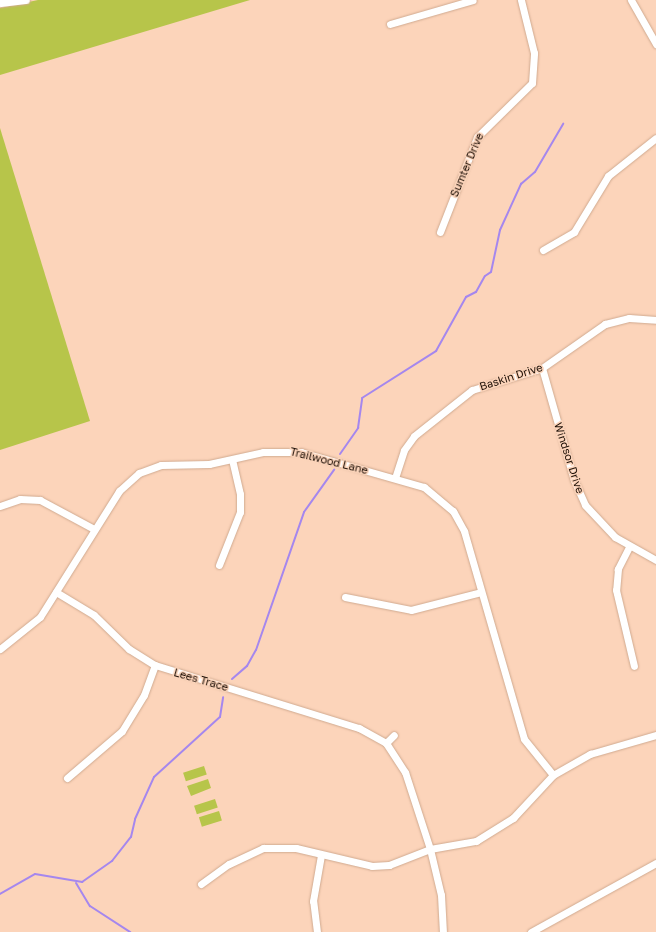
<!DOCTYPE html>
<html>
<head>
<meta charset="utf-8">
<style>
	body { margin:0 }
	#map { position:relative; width:656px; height:932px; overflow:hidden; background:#fcd4ba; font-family:"Golos Text",sans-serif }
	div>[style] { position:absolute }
	.green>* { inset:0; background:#b7c54a; transform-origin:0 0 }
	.stream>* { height:2px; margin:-1px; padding:0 1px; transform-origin:1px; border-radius:1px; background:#a587ee }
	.roads { filter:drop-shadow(0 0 1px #d0aa90) drop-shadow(0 0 1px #d0aa90) }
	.street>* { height:7px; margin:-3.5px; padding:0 3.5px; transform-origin:3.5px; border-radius:3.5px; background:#fff }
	span { translate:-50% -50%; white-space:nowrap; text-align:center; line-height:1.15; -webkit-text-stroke:3px #fcd4ba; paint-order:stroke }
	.street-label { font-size:11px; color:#1e1007 }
</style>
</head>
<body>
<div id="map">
	<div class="green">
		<div style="clip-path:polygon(38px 0,250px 0,0 75px,0 8px)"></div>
		<div style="clip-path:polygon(0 128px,90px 421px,0 450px)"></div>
		<div style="left:204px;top:766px;width:9px;height:22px;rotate:72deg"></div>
		<div style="clip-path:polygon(208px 779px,211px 788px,191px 796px,187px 786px)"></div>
		<div style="left:215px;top:799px;width:9px;height:22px;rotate:72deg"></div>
		<div style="left:219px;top:811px;width:10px;height:21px;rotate:73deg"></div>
	</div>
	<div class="stream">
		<div style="left:340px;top:454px;width:32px;rotate:-55deg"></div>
		<div style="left:358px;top:428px;width:30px;rotate:-82deg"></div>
		<div style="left:362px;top:398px;width:88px;rotate:-32.4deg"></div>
		<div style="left:436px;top:351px;width:62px;rotate:-60.9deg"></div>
		<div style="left:466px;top:297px;width:11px;rotate:-27deg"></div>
		<div style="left:476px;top:292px;width:18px;rotate:-61deg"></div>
		<div style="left:485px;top:276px;width:7px;rotate:-34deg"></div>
		<div style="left:491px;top:272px;width:43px;rotate:-77.9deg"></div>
		<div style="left:500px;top:230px;width:51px;rotate:-65.5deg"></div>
		<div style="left:521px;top:184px;width:18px;rotate:-41deg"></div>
		<div style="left:535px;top:172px;width:56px;rotate:-59.7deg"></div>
		<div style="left:232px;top:679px;width:20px;rotate:-41deg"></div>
		<div style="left:247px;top:666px;width:18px;rotate:-61deg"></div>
		<div style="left:256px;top:650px;width:146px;rotate:-70.8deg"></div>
		<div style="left:304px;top:512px;width:52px;rotate:-54.5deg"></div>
		<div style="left:76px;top:883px;width:27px;rotate:59deg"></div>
		<div style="left:90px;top:906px;width:48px;rotate:33deg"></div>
		<div style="left:0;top:894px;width:40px;rotate:-29.7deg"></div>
		<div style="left:35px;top:874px;width:48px;rotate:9.7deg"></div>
		<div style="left:82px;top:882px;width:37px;rotate:-35deg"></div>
		<div style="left:112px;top:861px;width:31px;rotate:-52deg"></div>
		<div style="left:131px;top:837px;width:18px;rotate:-77deg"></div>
		<div style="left:135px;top:819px;width:46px;rotate:-65.7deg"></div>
		<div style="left:154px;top:777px;width:89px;rotate:-42.3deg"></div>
		<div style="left:220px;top:717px;width:20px;rotate:-81deg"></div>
	</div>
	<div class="roads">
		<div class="street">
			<div style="left:631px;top:0;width:51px;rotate:60.4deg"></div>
			<div style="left:0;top:3px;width:26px;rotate:-7deg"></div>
			<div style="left:390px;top:24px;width:86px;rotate:-16.1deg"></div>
			<div style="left:440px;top:232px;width:102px;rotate:-68.7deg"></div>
			<div style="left:477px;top:137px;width:77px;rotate:-44.5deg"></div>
			<div style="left:532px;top:83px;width:30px;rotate:-86deg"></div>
			<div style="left:534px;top:53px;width:55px;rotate:-103.8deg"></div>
			<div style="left:543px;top:250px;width:36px;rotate:-30deg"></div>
			<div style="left:574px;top:232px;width:66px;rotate:-58.7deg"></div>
			<div style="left:608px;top:176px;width:61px;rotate:-38.4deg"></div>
			<div style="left:542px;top:368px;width:116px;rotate:74.1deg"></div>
			<div style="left:574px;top:480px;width:27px;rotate:66deg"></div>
			<div style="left:585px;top:505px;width:44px;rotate:46.8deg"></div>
			<div style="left:615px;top:537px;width:47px;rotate:29.3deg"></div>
			<div style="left:395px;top:478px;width:29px;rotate:-72deg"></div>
			<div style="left:404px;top:450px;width:17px;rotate:-54deg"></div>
			<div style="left:414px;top:436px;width:74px;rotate:-38.4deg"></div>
			<div style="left:472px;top:390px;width:73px;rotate:-17.4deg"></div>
			<div style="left:542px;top:368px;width:77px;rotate:-34.9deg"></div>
			<div style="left:605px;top:324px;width:25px;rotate:-14deg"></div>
			<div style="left:629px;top:318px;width:27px;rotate:4deg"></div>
			<div style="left:0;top:506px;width:21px;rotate:-19deg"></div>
			<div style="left:20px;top:499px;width:20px;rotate:3deg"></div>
			<div style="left:40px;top:500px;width:61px;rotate:28.2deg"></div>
			<div style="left:629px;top:547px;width:25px;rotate:117deg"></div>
			<div style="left:618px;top:569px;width:21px;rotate:95deg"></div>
			<div style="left:616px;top:590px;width:78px;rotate:76.7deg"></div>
			<div style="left:219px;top:565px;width:57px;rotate:-68.4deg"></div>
			<div style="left:240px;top:512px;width:18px;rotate:-90deg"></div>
			<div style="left:240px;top:494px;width:35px;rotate:-103deg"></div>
			<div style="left:56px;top:592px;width:44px;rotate:31.2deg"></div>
			<div style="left:94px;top:615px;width:49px;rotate:44.2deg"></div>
			<div style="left:129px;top:649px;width:31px;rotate:32deg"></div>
			<div style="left:155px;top:665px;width:214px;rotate:17.2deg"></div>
			<div style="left:359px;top:728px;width:31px;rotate:29deg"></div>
			<div style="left:386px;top:743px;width:35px;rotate:57deg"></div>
			<div style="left:405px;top:772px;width:81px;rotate:72deg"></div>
			<div style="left:430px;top:849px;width:47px;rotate:76.6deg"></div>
			<div style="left:441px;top:895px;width:37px;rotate:87deg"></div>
			<div style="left:345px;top:597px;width:67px;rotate:11.1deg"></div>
			<div style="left:411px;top:610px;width:72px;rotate:-14.4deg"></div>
			<div style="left:0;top:649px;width:51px;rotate:-38.7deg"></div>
			<div style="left:40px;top:617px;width:149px;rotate:-57.9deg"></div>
			<div style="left:119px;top:491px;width:27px;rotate:-42deg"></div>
			<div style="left:139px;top:473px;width:23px;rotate:-20deg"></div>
			<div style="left:161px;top:465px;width:48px;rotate:-1.2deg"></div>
			<div style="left:209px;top:464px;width:55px;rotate:-12.5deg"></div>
			<div style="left:263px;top:452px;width:38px"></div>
			<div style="left:301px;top:452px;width:128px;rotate:15.9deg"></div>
			<div style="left:424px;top:487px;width:38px;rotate:40deg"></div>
			<div style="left:453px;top:511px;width:23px;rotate:61deg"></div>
			<div style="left:464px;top:531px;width:216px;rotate:73.9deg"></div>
			<div style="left:524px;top:739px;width:46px;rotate:51.1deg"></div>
			<div style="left:386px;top:743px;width:11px;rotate:-45deg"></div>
			<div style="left:67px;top:778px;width:72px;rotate:-40.5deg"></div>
			<div style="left:122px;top:731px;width:42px;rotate:-58.6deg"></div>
			<div style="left:144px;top:695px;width:32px;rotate:-70deg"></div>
			<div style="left:201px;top:884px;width:34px;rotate:-36deg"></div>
			<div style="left:229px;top:864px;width:38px;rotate:-25deg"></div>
			<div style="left:263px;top:848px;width:33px"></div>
			<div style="left:296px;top:848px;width:78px;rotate:13.3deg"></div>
			<div style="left:372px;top:866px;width:17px;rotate:-3deg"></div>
			<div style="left:389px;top:865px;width:44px;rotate:-21.3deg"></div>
			<div style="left:430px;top:849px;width:47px;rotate:-9.9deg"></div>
			<div style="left:476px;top:841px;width:44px;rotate:-31.9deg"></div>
			<div style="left:513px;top:818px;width:59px;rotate:-47.1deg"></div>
			<div style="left:553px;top:775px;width:43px;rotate:-29.6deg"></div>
			<div style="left:590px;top:754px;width:69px;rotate:-16.1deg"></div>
			<div style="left:317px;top:932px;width:31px;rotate:-97deg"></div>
			<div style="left:313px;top:901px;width:47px;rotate:-80.1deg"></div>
			<div style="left:531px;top:932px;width:143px;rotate:-28.9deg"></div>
		</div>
	</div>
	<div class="street-label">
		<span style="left:467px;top:165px;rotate:-67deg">Sumter Drive</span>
		<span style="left:511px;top:377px;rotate:-18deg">Baskin Drive</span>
		<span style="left:569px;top:458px;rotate:72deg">Windsor Drive</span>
		<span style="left:329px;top:461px;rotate:14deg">Trailwood Lane</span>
		<span style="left:201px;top:680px;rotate:16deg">Lees Trace</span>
	</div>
</div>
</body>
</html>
